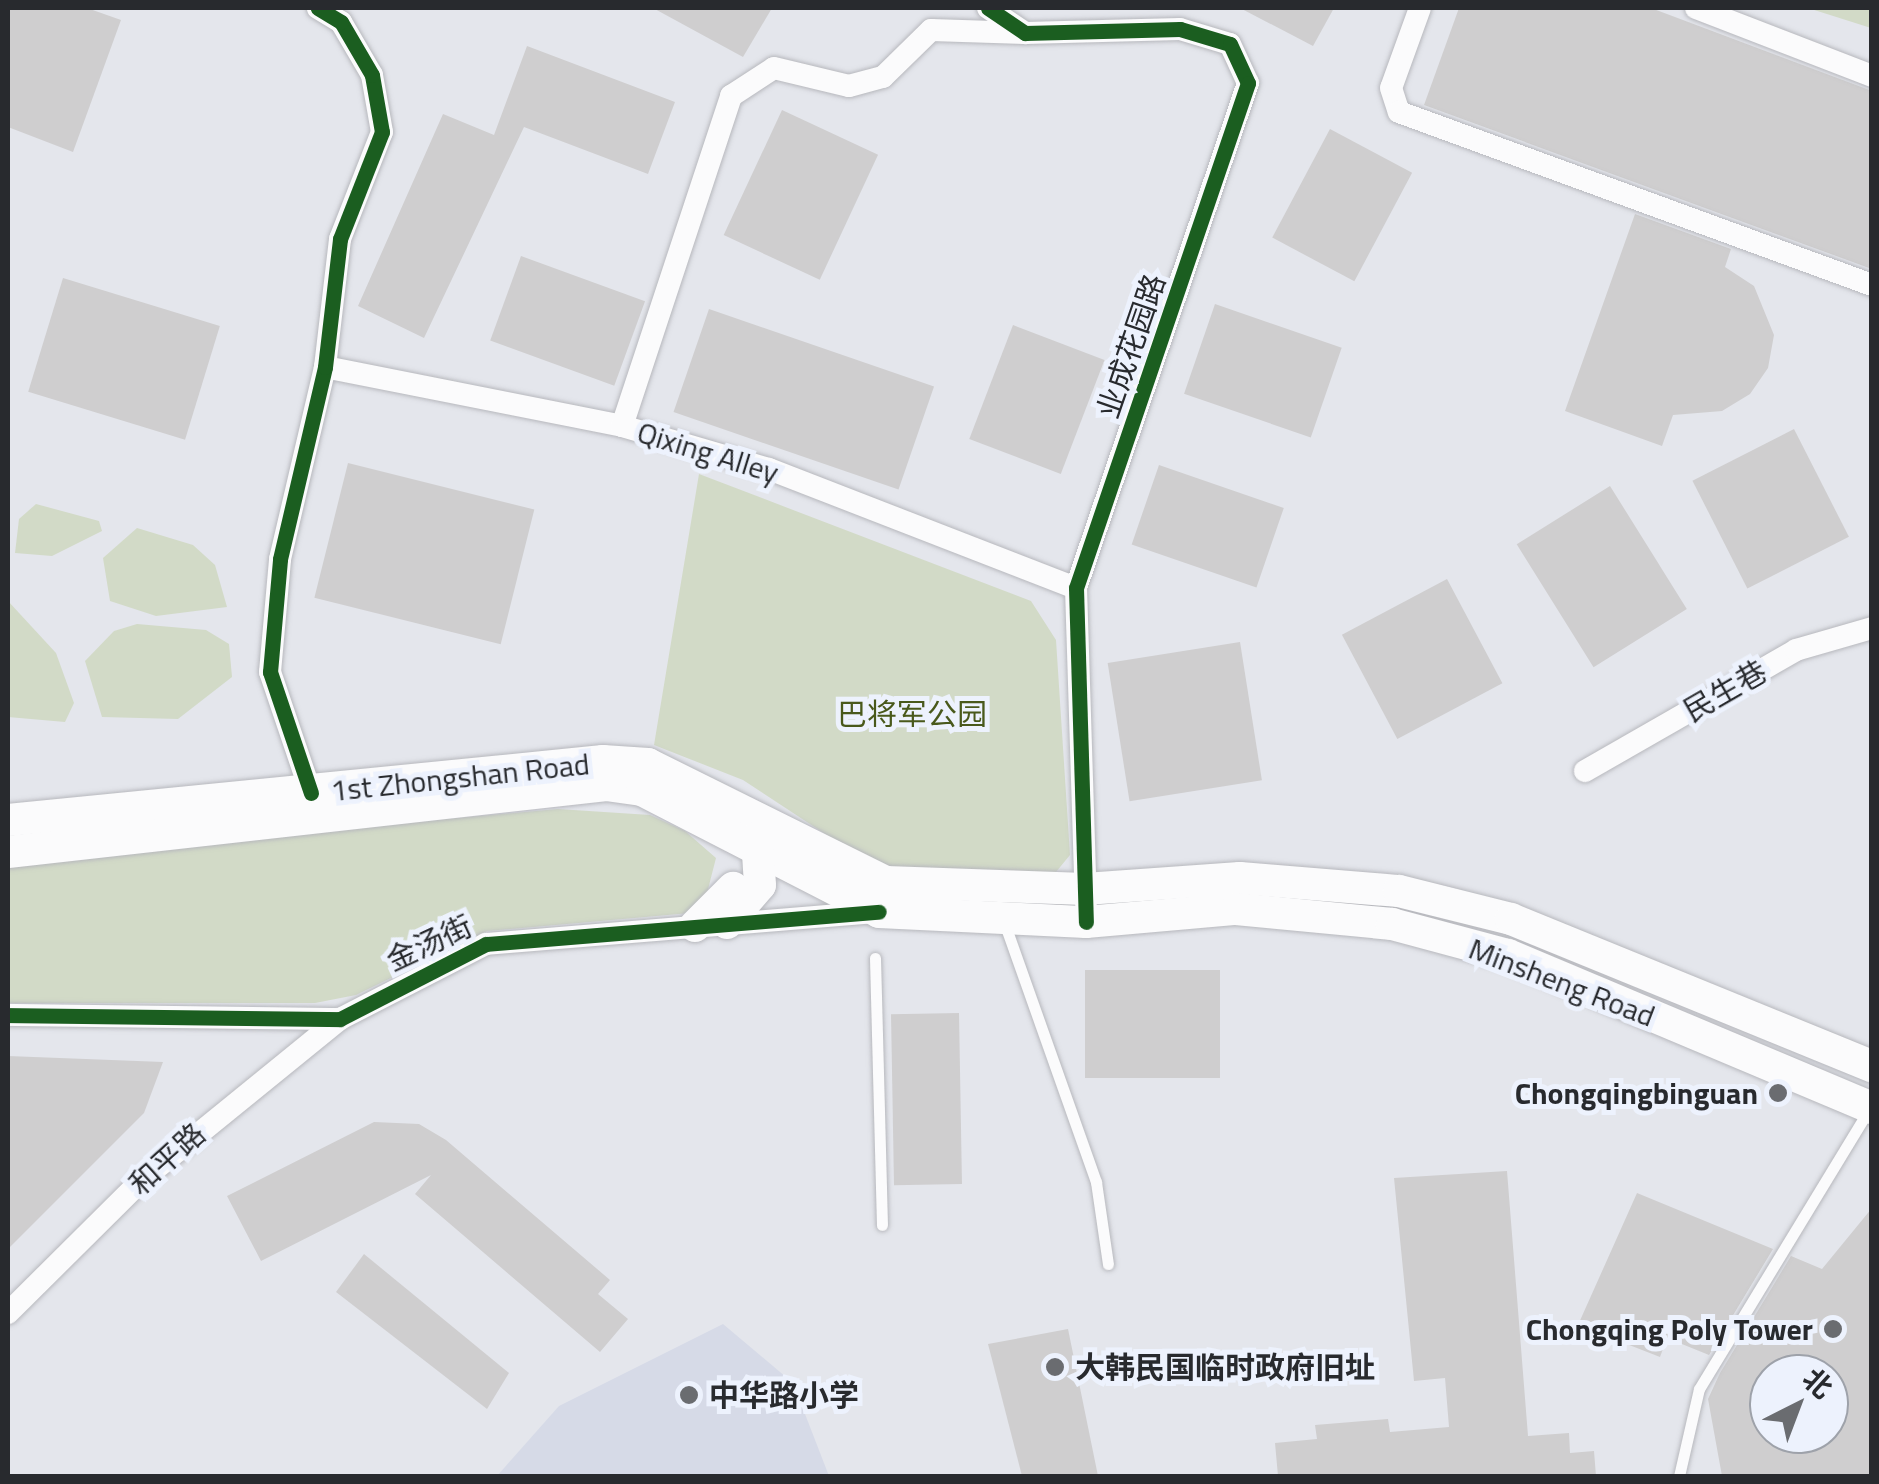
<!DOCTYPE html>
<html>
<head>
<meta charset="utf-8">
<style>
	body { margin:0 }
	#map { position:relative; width:1879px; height:1484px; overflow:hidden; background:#e4e6ec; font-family:"Titillium Web","Noto Sans SC",sans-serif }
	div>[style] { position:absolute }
	.built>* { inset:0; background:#d6dae7 }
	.green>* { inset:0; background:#d2dac7 }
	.building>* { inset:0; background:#cfcecf; transform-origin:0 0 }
	.roads { filter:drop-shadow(0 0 2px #b7b8bd) drop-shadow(0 0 2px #b7b8bd) }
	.lane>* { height:11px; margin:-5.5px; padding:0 5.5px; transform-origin:5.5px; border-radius:5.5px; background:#fbfbfc }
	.street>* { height:22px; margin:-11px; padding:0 11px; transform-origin:11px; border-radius:11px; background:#fbfbfc }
	.secondary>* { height:32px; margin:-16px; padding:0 16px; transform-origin:16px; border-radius:16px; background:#fbfbfc }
	.cycleway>* { height:15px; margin:-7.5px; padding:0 7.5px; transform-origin:7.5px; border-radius:7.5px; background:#1b5e20 }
	.dots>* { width:28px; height:28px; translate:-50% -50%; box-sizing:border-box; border:5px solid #edf2fd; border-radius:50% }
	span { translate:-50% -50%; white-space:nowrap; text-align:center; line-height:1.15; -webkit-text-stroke:10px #edf2fd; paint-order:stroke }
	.street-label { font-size:30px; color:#282a2e }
	.park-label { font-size:30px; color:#49591b }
	.poi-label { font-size:30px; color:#282a2e; font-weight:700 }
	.right { translate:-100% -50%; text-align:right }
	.left { translate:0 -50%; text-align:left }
	.frame { position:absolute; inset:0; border:10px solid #282a2e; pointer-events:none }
	.north { position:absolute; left:1749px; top:1354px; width:100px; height:100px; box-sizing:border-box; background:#edf2fd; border:2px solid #9ea2aa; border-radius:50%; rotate:42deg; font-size:28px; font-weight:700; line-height:40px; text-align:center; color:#282a2e }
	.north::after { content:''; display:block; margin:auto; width:35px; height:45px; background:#6a6c70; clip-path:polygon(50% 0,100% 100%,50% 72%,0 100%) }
</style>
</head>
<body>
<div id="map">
	<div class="built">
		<div style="clip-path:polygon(723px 1324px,793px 1383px,829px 1476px,497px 1476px,559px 1406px)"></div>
	</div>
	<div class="green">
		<div style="clip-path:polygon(1808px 8px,1871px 8px,1871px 28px)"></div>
		<div style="clip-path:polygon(699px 474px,1031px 601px,1056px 640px,1070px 855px,1056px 872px,903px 872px,851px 851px,743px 780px,654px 745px)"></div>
		<div style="clip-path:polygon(36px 504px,99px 521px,102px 531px,52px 556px,15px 553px,19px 519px)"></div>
		<div style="clip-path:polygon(137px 528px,193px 545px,215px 565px,227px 607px,156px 616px,110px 601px,103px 558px)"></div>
		<div style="clip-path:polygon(8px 601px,56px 653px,74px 703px,65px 722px,8px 717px)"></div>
		<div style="clip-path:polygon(137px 624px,206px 630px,229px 644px,232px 677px,178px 719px,102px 717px,85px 661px,114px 631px)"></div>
		<div style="clip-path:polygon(558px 809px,650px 815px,685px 831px,716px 858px,705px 901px,690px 913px,487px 931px,356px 995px,315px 1003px,8px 1003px,8px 858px)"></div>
	</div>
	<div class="building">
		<div style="clip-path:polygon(8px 8px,87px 8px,121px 20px,73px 152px,8px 127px)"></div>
		<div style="clip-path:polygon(653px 8px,772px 8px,743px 57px)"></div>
		<div style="clip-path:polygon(1240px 8px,1334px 8px,1313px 46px)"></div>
		<div style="clip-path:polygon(1459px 8px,1651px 8px,1872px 91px,1869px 268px,1424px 105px)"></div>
		<div style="clip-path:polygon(527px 46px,675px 102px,648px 174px,524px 127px,424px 338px,358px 306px,443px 114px,494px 135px)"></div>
		<div style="left:782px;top:110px;width:106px;height:138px;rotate:25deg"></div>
		<div style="left:1330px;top:129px;width:93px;height:123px;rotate:28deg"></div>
		<div style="clip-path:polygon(1635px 214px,1731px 249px,1725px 267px,1754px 286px,1774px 335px,1768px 368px,1750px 394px,1722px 411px,1673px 415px,1662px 446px,1565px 411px)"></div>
		<div style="left:521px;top:256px;width:132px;height:90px;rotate:20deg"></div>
		<div style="left:63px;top:278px;width:164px;height:119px;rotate:17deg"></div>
		<div style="left:1215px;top:304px;width:134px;height:95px;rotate:19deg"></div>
		<div style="left:709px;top:309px;width:238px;height:109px;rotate:19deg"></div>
		<div style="left:1013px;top:325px;width:98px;height:122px;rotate:21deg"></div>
		<div style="left:1794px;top:429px;width:121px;height:114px;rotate:63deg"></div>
		<div style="left:348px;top:463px;width:192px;height:139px;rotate:14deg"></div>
		<div style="left:1159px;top:465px;width:132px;height:84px;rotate:19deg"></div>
		<div style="left:1610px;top:486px;width:145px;height:110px;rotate:58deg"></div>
		<div style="left:1447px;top:579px;width:118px;height:119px;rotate:62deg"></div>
		<div style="left:1240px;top:642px;width:140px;height:134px;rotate:81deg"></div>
		<div style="left:1085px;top:970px;width:135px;height:108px"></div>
		<div style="left:959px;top:1013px;width:171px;height:68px;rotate:89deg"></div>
		<div style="clip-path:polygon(8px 1056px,163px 1062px,144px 1113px,8px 1249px)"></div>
		<div style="clip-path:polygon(374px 1122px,419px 1124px,446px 1140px,610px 1280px,598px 1294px,628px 1319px,600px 1352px,415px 1194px,431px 1175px,261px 1261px,227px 1196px)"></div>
		<div style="clip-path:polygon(1507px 1171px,1528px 1436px,1569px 1433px,1570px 1453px,1594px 1451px,1596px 1476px,1278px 1476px,1275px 1443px,1317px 1439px,1315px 1425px,1388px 1419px,1390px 1432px,1449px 1427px,1445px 1378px,1414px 1381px,1394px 1178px)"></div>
		<div style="clip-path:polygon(1637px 1193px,1773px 1249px,1709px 1355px,1667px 1338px,1660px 1357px,1578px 1325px)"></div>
		<div style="clip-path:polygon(evenodd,1872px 1208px,1872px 1476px,1722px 1476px,1708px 1399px,1720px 1373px,1791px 1256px,1822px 1269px,1872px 1208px,1769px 1374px,1829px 1374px,1829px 1434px,1769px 1434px,1769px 1374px)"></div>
		<div style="clip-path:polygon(364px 1254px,509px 1373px,487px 1409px,336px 1292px)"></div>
		<div style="clip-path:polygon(1068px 1329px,1098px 1476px,1022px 1476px,988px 1344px)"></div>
	</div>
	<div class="roads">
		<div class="lane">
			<div style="left:1004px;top:922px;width:276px;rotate:70.5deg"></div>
			<div style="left:1096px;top:1182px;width:83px;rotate:81.7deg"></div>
			<div style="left:875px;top:958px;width:267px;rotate:88.5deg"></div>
			<div style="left:1679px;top:1476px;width:89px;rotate:-77.1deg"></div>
			<div style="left:1699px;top:1389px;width:325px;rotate:-58.7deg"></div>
		</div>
		<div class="street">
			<div style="left:988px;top:8px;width:45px;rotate:34deg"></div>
			<div style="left:1025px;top:33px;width:155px;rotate:-1.5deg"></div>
			<div style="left:1180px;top:29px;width:52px;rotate:16.7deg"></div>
			<div style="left:1230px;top:44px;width:43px;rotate:65.2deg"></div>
			<div style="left:1248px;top:83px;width:533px;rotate:108.81deg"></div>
			<div style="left:1076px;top:588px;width:315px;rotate:88.2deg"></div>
			<div style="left:1420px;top:8px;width:85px;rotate:109.9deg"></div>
			<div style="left:1391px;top:88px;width:25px;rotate:72deg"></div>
			<div style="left:1399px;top:112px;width:504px;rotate:20.09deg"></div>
			<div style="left:1696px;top:8px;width:189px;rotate:21.1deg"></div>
			<div style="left:325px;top:367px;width:303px;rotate:11.2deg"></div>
			<div style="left:622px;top:426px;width:153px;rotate:16.3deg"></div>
			<div style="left:769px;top:469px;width:329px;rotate:21.2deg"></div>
			<div style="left:622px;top:426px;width:348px;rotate:-71.7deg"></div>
			<div style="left:731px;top:96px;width:51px;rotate:-33.1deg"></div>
			<div style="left:774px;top:68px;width:77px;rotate:13.5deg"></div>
			<div style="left:849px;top:86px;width:35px;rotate:-15deg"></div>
			<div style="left:883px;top:77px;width:67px;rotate:-44.4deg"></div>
			<div style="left:931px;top:30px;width:94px;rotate:1.8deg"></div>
			<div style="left:1585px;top:771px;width:243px;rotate:-29.8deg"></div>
			<div style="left:1796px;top:650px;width:79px;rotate:-16.1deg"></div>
			<div style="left:311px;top:793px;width:128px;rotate:-108.7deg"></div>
			<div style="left:270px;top:672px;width:113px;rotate:-84.9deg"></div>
			<div style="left:280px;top:559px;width:197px;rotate:-76.8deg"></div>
			<div style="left:325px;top:367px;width:129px;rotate:-83.3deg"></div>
			<div style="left:340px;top:239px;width:115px;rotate:-68.6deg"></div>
			<div style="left:382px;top:132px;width:58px;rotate:-100deg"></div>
			<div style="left:372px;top:75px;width:61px;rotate:-120.3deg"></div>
			<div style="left:341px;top:22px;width:27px;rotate:-149deg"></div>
			<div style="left:8px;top:1015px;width:332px;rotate:0.7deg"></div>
			<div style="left:340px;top:1019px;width:164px;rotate:-27.2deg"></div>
			<div style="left:486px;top:944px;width:389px;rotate:-4.7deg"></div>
			<div style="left:8px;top:1313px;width:190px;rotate:-44.8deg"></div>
			<div style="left:143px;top:1179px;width:254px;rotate:-39.1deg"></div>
		</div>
		<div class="secondary">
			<div style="left:8px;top:820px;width:598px;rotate:-5.66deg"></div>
			<div style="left:603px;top:761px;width:45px;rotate:3.8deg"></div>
			<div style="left:648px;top:764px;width:266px;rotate:26.4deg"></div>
			<div style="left:886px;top:882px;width:199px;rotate:2deg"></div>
			<div style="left:1085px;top:889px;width:155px;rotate:-4.1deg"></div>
			<div style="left:1240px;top:878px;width:160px;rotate:4.7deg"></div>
			<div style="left:1399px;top:891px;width:115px;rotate:14deg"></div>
			<div style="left:1511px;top:919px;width:390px;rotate:22.2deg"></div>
			<div style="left:8px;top:852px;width:602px;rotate:-6.39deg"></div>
			<div style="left:606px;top:785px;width:36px;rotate:8deg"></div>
			<div style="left:642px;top:790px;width:267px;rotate:27.2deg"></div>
			<div style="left:879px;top:912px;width:207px;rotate:2.8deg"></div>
			<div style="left:1086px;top:922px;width:151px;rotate:-5deg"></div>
			<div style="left:1236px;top:909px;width:157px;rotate:5.5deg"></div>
			<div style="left:1392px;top:924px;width:120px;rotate:15deg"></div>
			<div style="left:1508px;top:955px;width:395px;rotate:22.8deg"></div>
			<div style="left:727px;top:923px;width:50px;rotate:-49deg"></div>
			<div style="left:760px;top:885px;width:48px;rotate:-93.6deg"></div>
			<div style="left:695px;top:926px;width:54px;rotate:-45deg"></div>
		</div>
	</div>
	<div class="cycleway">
		<div style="left:988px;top:8px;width:45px;rotate:34deg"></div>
		<div style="left:1025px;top:33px;width:155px;rotate:-1.5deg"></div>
		<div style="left:1180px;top:29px;width:52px;rotate:16.7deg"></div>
		<div style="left:1230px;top:44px;width:43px;rotate:65.2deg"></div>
		<div style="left:1248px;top:83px;width:533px;rotate:108.81deg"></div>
		<div style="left:1076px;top:588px;width:334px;rotate:88.3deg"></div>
		<div style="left:311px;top:793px;width:128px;rotate:-108.7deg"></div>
		<div style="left:270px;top:672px;width:113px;rotate:-84.9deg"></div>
		<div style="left:280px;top:559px;width:197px;rotate:-76.8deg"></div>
		<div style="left:325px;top:367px;width:129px;rotate:-83.3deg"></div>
		<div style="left:340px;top:239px;width:115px;rotate:-68.6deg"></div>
		<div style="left:382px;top:132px;width:58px;rotate:-100deg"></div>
		<div style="left:372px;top:75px;width:61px;rotate:-120.3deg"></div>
		<div style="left:341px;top:22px;width:27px;rotate:-149deg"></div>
		<div style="left:8px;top:1015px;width:332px;rotate:0.7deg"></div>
		<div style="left:340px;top:1019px;width:164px;rotate:-27.2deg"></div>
		<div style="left:486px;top:944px;width:394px;rotate:-4.7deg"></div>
	</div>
	<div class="dots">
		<div style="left:1778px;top:1093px;background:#6a6c70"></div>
		<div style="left:1833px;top:1329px;background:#6a6c70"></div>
		<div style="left:1055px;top:1367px;background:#6a6c70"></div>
		<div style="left:689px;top:1395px;background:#6a6c70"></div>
	</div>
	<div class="street-label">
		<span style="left:1131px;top:346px;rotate:-71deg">业成花园路</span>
		<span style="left:708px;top:452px;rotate:17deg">Qixing Alley</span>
		<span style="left:1725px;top:691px;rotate:-30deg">民生巷</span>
		<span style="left:460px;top:777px;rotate:-6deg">1st Zhongshan Road</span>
		<span style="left:429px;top:943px;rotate:-25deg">金汤街</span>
		<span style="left:1562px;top:982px;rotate:21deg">Minsheng Road</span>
		<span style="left:167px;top:1159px;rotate:-42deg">和平路</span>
	</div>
	<div class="park-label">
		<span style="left:912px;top:714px">巴将军公园</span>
	</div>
	<div class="poi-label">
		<span class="right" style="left:1758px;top:1093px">Chongqingbinguan</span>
		<span class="right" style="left:1813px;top:1329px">Chongqing Poly Tower</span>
		<span class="left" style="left:1075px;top:1367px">大韩民国临时政府旧址</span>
		<span class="left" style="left:709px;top:1395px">中华路小学</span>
	</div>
	<div class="frame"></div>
	<div class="north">北</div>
</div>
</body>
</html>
